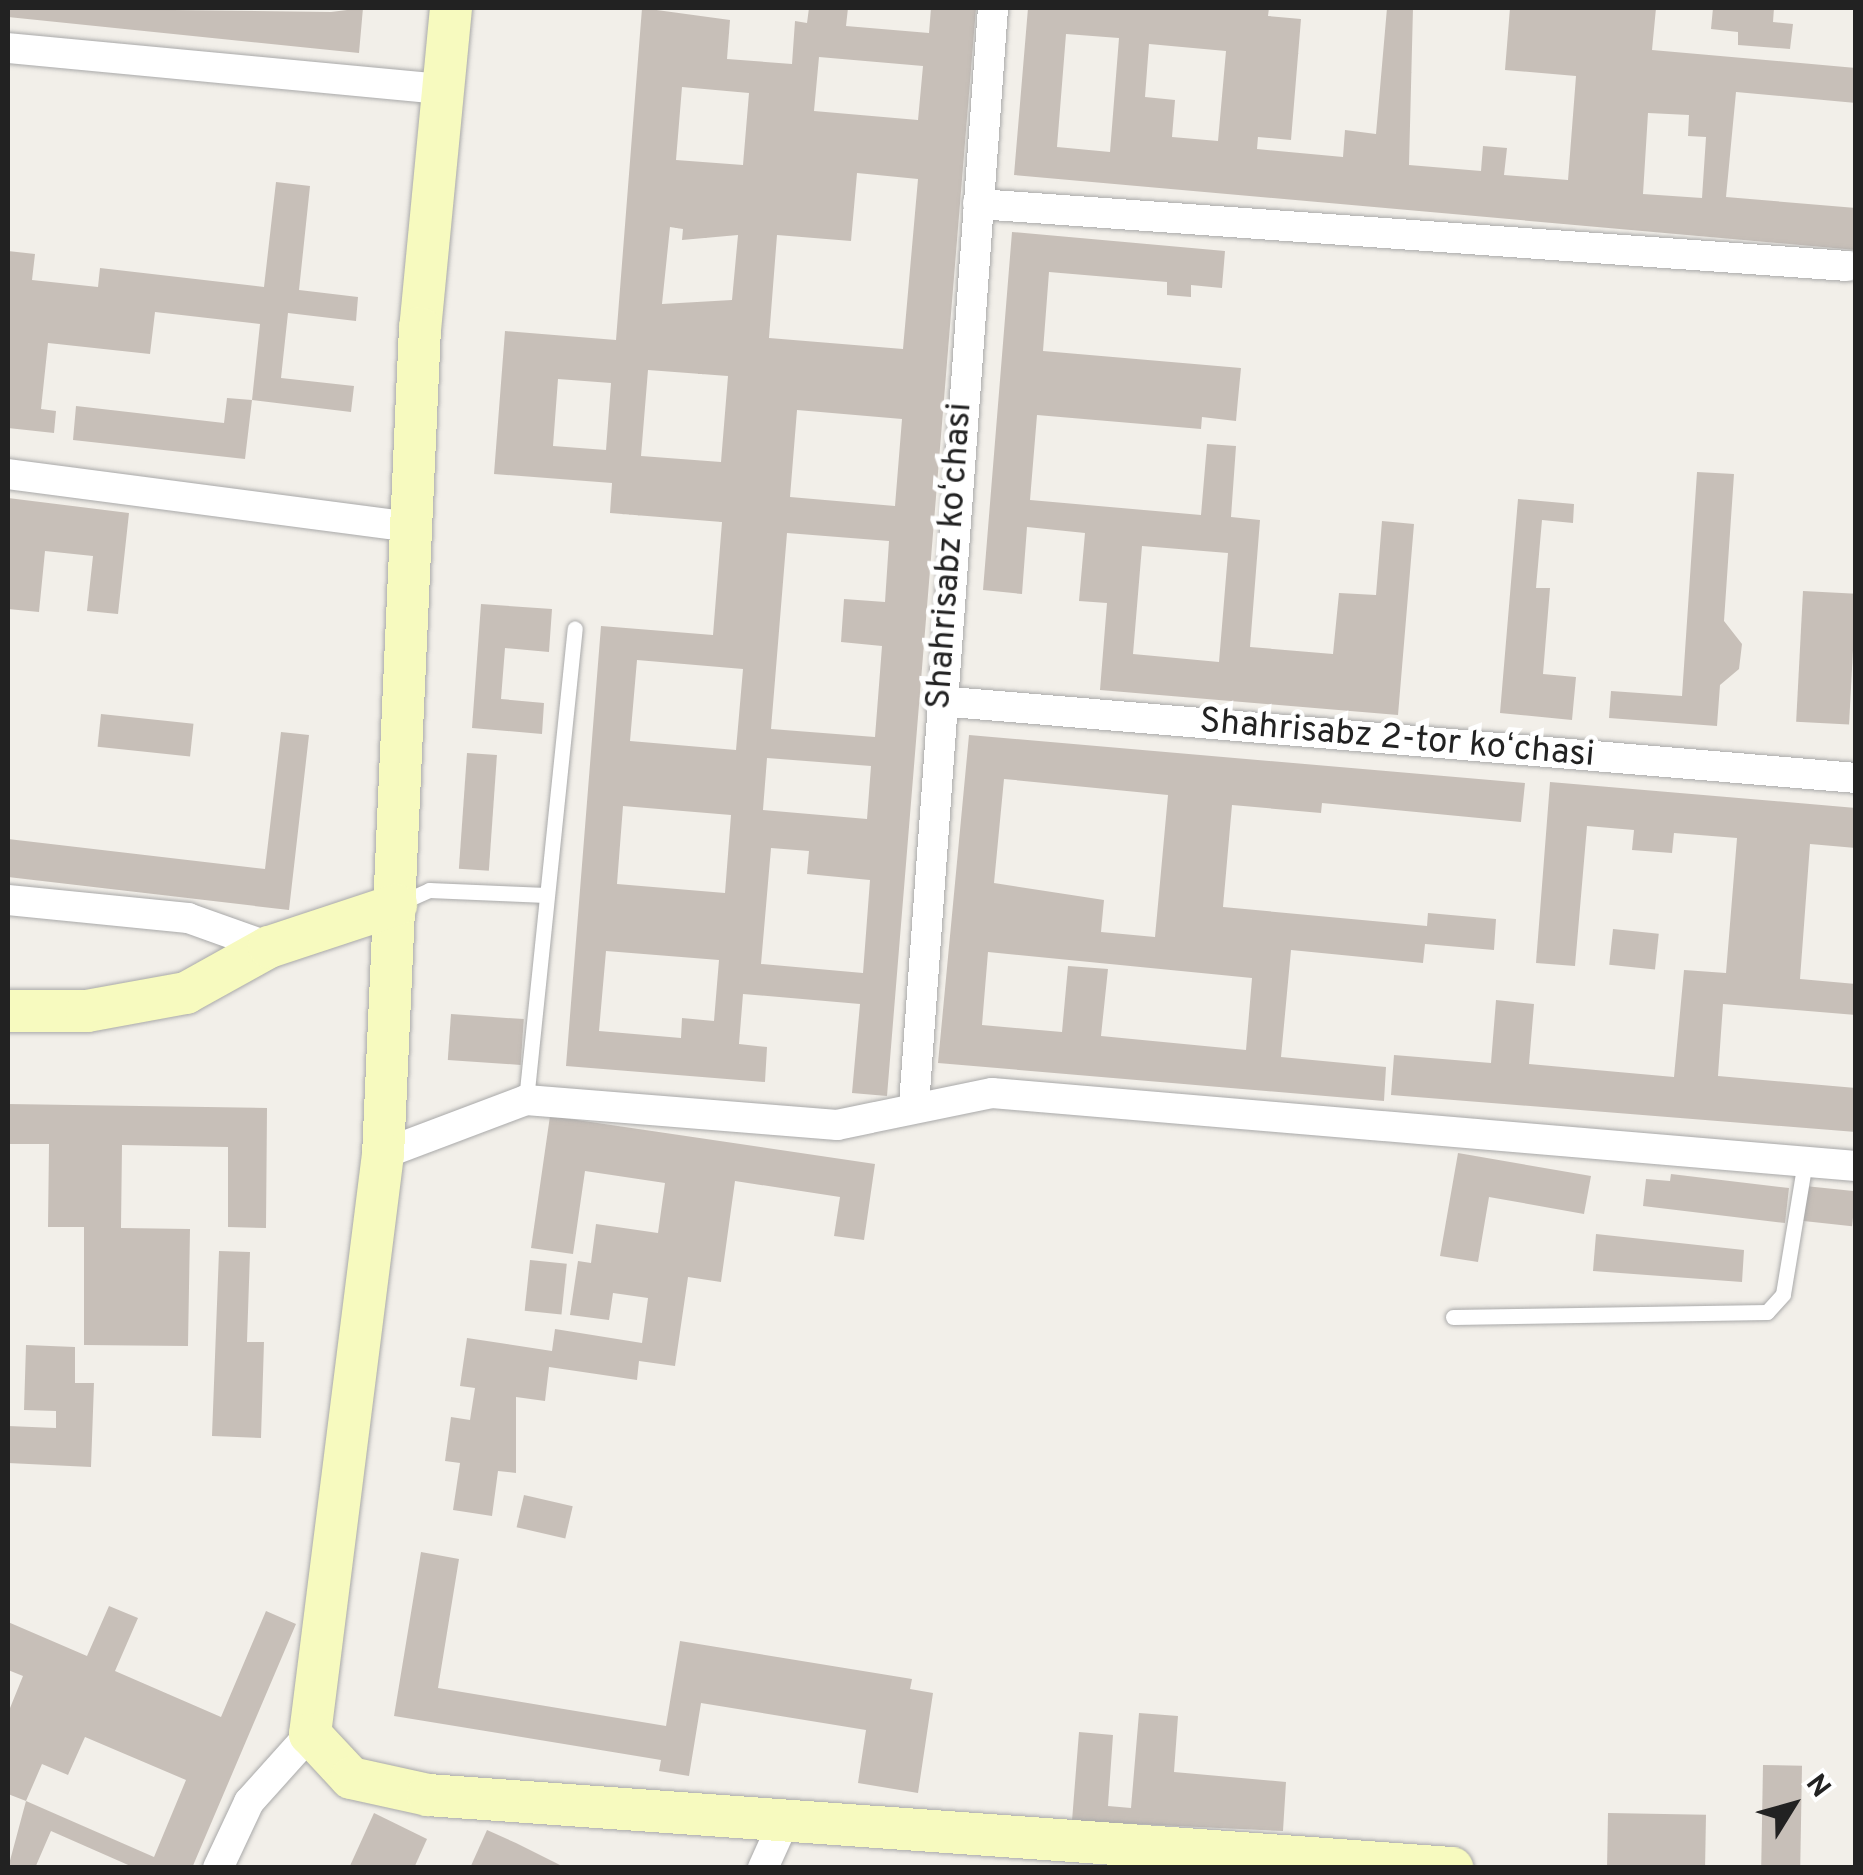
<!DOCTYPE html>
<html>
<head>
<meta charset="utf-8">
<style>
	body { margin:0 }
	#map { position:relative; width:1863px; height:1875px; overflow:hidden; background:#f2efe9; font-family:Overpass,sans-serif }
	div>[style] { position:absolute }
	.building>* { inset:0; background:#c7bfb8; transform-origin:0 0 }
	.roads { filter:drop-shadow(0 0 2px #a9a9a9) drop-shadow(0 0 2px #a9a9a9) }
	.lane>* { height:15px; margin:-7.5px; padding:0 7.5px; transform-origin:7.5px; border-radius:7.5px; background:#fff }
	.street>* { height:30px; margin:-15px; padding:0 15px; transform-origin:15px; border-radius:15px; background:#fff }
	.secondary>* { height:42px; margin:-21px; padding:0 21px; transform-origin:21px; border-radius:21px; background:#f7fabf }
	span { translate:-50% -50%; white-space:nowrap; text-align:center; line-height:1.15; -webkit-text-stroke:10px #fff; paint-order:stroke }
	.street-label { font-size:35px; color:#222 }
	.frame { position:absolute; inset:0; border:10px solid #222; pointer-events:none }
	.north { position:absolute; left:1743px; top:1755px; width:100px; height:100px; -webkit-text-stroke:8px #fff; paint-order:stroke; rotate:53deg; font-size:28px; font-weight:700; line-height:40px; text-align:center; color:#222 }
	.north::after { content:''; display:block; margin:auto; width:35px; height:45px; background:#222; clip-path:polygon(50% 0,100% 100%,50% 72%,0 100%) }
</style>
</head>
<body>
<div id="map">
	<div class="building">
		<div style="clip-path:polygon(8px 8px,331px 12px,363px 8px,359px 53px,8px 17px)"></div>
		<div style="clip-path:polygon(evenodd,642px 8px,730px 20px,727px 59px,792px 64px,795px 21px,807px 23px,809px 8px,848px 8px,846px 26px,929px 33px,931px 8px,976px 8px,887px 1096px,852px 1093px,860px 1004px,743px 994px,739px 1044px,767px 1047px,765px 1082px,566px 1066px,601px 626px,713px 635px,722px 522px,610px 513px,612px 483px,494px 474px,505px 331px,616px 340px,642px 8px,819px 57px,923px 66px,918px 120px,814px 111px,819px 57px,642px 8px,682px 87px,749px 93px,743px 165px,676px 160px,682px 87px,642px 8px,857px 173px,918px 179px,903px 349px,769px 338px,777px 235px,851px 241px,857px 173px,642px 8px,670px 227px,683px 229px,682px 240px,738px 235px,732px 300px,662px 304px,670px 227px,642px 8px,648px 370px,728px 376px,721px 462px,641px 456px,648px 370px,642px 8px,558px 379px,611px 383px,606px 450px,553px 446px,558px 379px,642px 8px,797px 410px,902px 419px,895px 506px,790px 497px,797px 410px,642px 8px,787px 533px,889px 541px,885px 602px,844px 599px,841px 642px,882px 646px,875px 737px,771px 729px,787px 533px,642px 8px,637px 660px,743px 669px,736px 750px,630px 741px,637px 660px,642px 8px,767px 758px,871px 766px,867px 819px,763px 810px,767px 758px,642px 8px,623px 806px,731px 815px,725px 893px,617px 884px,623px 806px,642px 8px,771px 848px,809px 851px,807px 874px,870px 880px,863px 973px,761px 964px,771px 848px,642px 8px,606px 951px,719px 960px,714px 1021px,682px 1018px,681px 1038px,599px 1031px,606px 951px)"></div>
		<div style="clip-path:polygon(evenodd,1028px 8px,1269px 8px,1268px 16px,1301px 19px,1291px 140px,1258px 137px,1257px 149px,1343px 157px,1345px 130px,1376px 134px,1387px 8px,1413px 8px,1409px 165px,1481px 171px,1483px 146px,1507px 148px,1504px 175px,1568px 180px,1576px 76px,1505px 70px,1510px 8px,1656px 8px,1652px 50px,1856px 68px,1856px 103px,1736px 92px,1726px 197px,1856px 208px,1856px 250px,1014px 175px,1028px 8px,1066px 34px,1119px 38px,1110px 152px,1057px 147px,1066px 34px,1028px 8px,1149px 44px,1226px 51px,1218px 141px,1172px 137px,1175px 100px,1145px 97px,1149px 44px,1028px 8px,1648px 113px,1689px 115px,1688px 136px,1706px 137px,1702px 198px,1643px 194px,1648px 113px)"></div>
		<div style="clip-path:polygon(1713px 8px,1774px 8px,1773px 22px,1793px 24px,1790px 49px,1738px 45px,1738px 32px,1711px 29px)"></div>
		<div style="clip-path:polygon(276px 182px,310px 186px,299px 290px,358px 297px,356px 321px,288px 313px,281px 378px,354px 386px,351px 412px,252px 400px,260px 324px,155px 312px,150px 354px,48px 343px,41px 409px,56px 411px,54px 433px,8px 428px,8px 251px,35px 254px,32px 280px,98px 287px,100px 268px,264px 287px)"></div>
		<div style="clip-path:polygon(evenodd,1012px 232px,1225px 251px,1222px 288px,1191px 285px,1191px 297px,1167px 295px,1167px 282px,1049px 272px,1043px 351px,1241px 368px,1238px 399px,1236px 421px,1202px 417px,1201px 429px,1037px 415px,1030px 500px,1201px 515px,1207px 444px,1236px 446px,1231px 517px,1260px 520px,1250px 647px,1333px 654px,1339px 593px,1376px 595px,1382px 521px,1414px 524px,1398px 715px,1100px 690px,1107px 603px,1079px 601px,1085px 533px,1027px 527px,1022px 594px,983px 590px,1012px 232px,1142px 546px,1228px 553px,1219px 662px,1133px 654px,1142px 546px)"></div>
		<div style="clip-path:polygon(227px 398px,252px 400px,245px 459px,73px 440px,76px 406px,224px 423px)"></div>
		<div style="clip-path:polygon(1697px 472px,1734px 474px,1724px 621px,1742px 644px,1739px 669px,1720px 685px,1717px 726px,1609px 718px,1611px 691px,1682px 696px)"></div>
		<div style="clip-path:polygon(8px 498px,129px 513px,118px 614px,87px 611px,93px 556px,45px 551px,39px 612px,8px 609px)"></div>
		<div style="clip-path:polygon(1518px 499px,1574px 504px,1573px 523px,1542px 520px,1536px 588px,1550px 588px,1543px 674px,1576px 677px,1572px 720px,1500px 713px)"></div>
		<div style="left:1803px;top:591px;width:53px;height:131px;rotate:3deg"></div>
		<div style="clip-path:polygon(481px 604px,552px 609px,549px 652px,505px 648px,501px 699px,544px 703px,542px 734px,472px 728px)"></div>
		<div style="left:101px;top:714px;width:93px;height:33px;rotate:6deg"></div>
		<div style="clip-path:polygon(281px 732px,309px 735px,289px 910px,8px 877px,8px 839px,265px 869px)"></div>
		<div style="clip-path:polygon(evenodd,969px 735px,1525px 783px,1521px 822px,1322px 803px,1321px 813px,1232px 805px,1223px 907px,1427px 926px,1428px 913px,1496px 919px,1494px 950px,1425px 944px,1423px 963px,1291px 950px,1281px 1057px,1386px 1067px,1384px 1101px,938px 1063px,969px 735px,1004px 779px,1168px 795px,1155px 937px,1101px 932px,1104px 900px,994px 883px,1004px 779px,969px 735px,988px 952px,1252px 978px,1246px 1050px,1101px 1036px,1108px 969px,1068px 966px,1062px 1032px,982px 1025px,988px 952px)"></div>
		<div style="left:467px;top:753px;width:30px;height:116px;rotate:4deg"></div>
		<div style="clip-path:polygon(1550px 782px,1856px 808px,1856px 848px,1810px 844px,1800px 979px,1856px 984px,1856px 1015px,1723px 1004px,1718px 1076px,1856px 1088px,1856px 1132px,1391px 1095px,1394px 1055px,1491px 1063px,1496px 1000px,1534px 1004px,1529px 1064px,1674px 1077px,1684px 970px,1726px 973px,1737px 838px,1674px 833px,1672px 853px,1632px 850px,1634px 830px,1587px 826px,1575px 966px,1536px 963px)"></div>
		<div style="left:1613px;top:929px;width:46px;height:36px;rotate:6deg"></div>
		<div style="left:451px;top:1014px;width:73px;height:46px;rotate:4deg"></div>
		<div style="clip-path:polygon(8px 1104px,267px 1108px,266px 1228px,228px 1227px,228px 1147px,122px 1145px,121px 1228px,190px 1229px,188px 1346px,84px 1345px,84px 1227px,48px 1227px,49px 1144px,8px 1144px)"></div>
		<div style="clip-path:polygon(550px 1116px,875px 1164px,864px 1240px,834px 1236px,840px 1197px,735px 1181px,721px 1282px,688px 1277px,675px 1366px,639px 1361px,637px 1380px,549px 1367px,545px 1401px,516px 1397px,516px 1473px,498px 1471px,492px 1516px,453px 1510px,460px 1463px,445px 1461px,451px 1417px,470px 1420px,475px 1388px,460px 1386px,467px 1338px,552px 1351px,555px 1329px,642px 1343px,648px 1298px,613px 1293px,609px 1320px,570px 1315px,578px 1261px,591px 1263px,596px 1224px,658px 1233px,665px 1183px,585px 1171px,573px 1254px,531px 1248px)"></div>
		<div style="clip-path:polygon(1458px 1153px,1591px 1176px,1584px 1214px,1489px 1197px,1478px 1262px,1440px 1256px)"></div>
		<div style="clip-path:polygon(1671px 1174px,1789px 1188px,1785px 1223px,1643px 1206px,1646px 1179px,1670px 1181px)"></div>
		<div style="left:1805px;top:1186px;width:51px;height:35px;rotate:6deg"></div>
		<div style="clip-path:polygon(1596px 1234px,1744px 1250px,1742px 1282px,1593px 1271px)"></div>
		<div style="clip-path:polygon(219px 1251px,250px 1252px,247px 1342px,264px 1342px,261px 1438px,212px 1436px)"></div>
		<div style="left:530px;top:1260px;width:37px;height:51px;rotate:6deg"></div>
		<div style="clip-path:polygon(26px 1345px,75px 1347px,75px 1383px,94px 1383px,91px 1467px,8px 1463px,8px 1426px,56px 1428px,56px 1411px,24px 1410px)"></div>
		<div style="left:524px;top:1495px;width:50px;height:33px;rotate:13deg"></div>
		<div style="clip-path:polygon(421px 1552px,459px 1559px,438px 1688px,666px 1726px,680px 1641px,912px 1679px,910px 1689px,933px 1693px,918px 1793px,858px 1783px,866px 1730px,701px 1703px,689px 1776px,659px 1771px,661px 1760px,394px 1716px)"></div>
		<div style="clip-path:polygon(109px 1606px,138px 1618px,115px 1671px,221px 1717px,266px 1611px,296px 1624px,192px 1868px,135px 1868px,51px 1831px,35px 1868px,8px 1868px,26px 1801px,154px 1857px,186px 1780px,85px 1737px,68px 1775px,42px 1764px,26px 1801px,8px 1794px,8px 1713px,23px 1676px,8px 1670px,8px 1622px,87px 1656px)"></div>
		<div style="clip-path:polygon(1139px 1713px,1178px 1716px,1174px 1772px,1286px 1782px,1283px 1831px,1072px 1821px,1079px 1732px,1113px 1735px,1108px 1806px,1131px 1808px)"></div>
		<div style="left:1763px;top:1765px;width:39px;height:103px;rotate:1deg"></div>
		<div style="clip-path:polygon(374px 1813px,427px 1839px,414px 1868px,349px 1868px)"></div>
		<div style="left:1608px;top:1813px;width:98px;height:55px;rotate:1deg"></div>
		<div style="clip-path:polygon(487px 1830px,516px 1843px,566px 1868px,470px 1868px)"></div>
	</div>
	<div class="roads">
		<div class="lane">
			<div style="left:400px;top:903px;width:32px;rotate:-24deg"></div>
			<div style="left:429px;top:890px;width:117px;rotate:2.4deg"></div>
			<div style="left:526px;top:1100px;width:474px;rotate:-84.1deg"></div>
			<div style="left:1453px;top:1317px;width:314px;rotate:-0.9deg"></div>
			<div style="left:1767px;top:1312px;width:24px;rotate:-48deg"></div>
			<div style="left:1783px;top:1294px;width:135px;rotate:-80.6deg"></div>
		</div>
		<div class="street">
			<div style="left:8px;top:48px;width:436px;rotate:5.4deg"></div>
			<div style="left:978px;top:204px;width:872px;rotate:4.08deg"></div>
			<div style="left:8px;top:474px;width:406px;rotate:7.5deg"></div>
			<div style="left:939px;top:701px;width:920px;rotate:4.8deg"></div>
			<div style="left:8px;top:900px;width:181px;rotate:5.7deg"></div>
			<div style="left:188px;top:918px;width:86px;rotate:19.7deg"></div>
			<div style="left:914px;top:1105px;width:1100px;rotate:-85.88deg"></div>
			<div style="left:383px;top:1154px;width:153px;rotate:-20.7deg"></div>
			<div style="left:526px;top:1100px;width:312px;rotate:4.6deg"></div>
			<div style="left:837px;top:1125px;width:158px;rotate:-11.7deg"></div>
			<div style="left:992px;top:1093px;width:867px;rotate:4.83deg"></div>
			<div style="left:218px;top:1868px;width:73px;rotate:-64.8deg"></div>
			<div style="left:249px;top:1802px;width:91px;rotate:-48.1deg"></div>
			<div style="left:763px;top:1868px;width:56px;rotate:-65.7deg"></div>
		</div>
		<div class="secondary">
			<div style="left:451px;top:8px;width:321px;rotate:95.5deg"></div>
			<div style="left:420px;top:328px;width:827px;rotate:92.56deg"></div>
			<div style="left:383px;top:1154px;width:585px;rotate:97.17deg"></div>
			<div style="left:310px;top:1734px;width:60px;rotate:47deg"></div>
			<div style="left:351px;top:1778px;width:79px;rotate:12.4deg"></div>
			<div style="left:428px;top:1795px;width:1027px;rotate:4.08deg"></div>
			<div style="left:8px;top:1011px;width:79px"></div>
			<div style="left:87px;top:1011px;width:101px;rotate:-10.3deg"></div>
			<div style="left:186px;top:993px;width:95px;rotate:-29deg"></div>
			<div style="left:269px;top:947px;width:134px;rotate:-18.3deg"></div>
		</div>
	</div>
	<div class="street-label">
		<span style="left:950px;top:556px;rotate:-86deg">Shahrisabz koʻchasi</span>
		<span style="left:1397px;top:739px;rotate:5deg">Shahrisabz 2-tor koʻchasi</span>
	</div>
	<div class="frame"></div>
	<div class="north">N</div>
</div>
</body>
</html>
